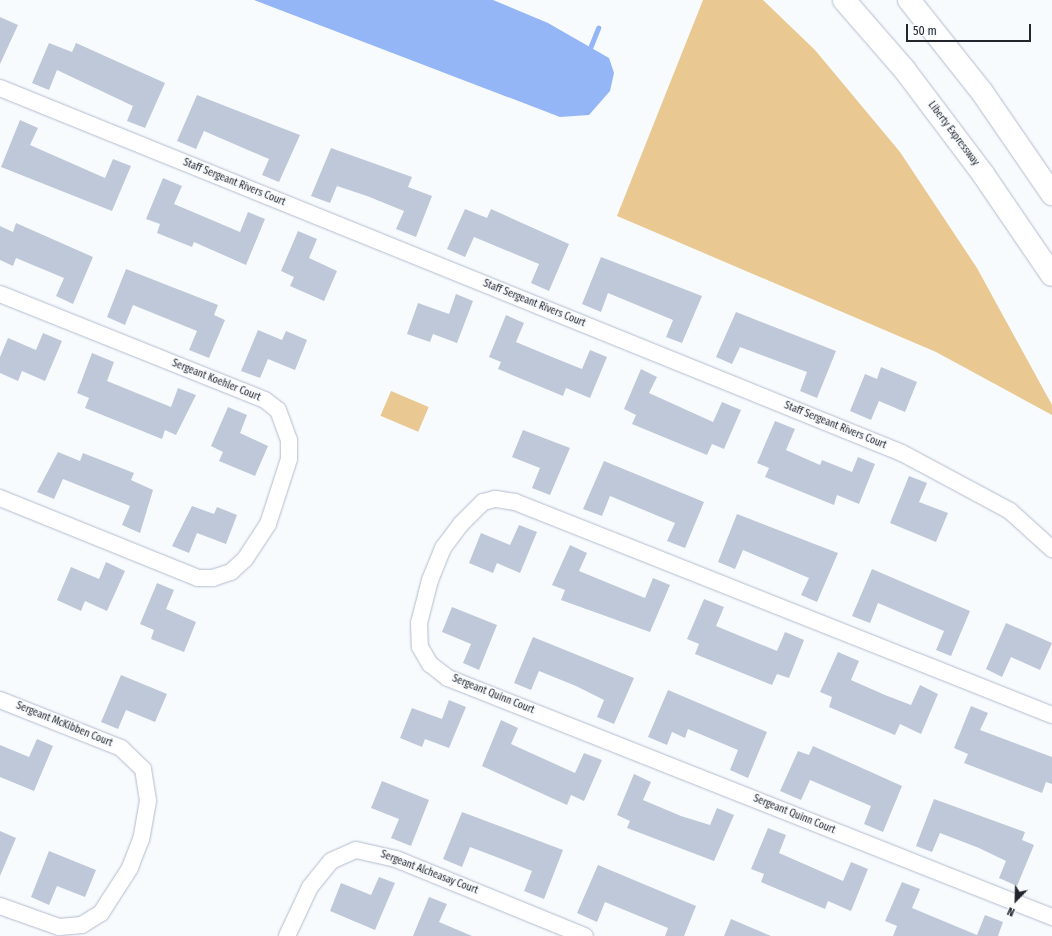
<!DOCTYPE html>
<html>
<head>
<meta charset="utf-8">
<style>
	body { margin:0 }
	#map { position:relative; width:1052px; height:936px; overflow:hidden; background:#f8fbfe; font-family:"Fira Sans Condensed",sans-serif }
	div>[style] { position:absolute }
	.green>* { inset:0; background:#e9c991; transform-origin:0 0 }
	.water>* { inset:0; background:#94b6f7 }
	.stream>* { height:5px; margin:-2.5px; padding:0 2.5px; transform-origin:2.5px; border-radius:2.5px; background:#94b6f7 }
	.building>* { inset:0; background:#bec8d9 }
	.roads { filter:drop-shadow(0 0 1px #b2bccd) drop-shadow(0 0 1px #b2bccd) }
	.street>* { height:16px; margin:-8px; padding:0 8px; transform-origin:8px; border-radius:8px; background:#fff }
	.highway>* { height:22px; margin:-11px; padding:0 11px; transform-origin:11px; border-radius:11px; background:#fff }
	span { translate:-50% -50%; white-space:nowrap; text-align:center; line-height:1.15; -webkit-text-stroke:3.5px #f8fbfe; paint-order:stroke }
	.street-label { font-size:10px; color:#22262c }
	.north { position:absolute; left:996px; top:880px; width:40px; height:40px; -webkit-text-stroke:3px #f8fbfe; paint-order:stroke; rotate:203deg; font-size:11px; font-weight:700; line-height:16px; text-align:center; color:#22262c }
	.north::after { content:''; display:block; margin:auto; width:14px; height:18px; background:#22262c; clip-path:polygon(50% 0,100% 100%,50% 72%,0 100%) }
	.scale { position:absolute; left:906px; top:24px; width:125px; height:18px; box-sizing:border-box; border:2px solid #22262c; border-top:0; padding-left:5px; font-size:12px; line-height:14px; white-space:nowrap; color:#22262c; -webkit-text-stroke:3px #f8fbfe; paint-order:stroke }
</style>
</head>
<body>
<div id="map">
	<div class="green">
		<div style="clip-path:polygon(703px 0,763px 0,815px 50px,900px 152px,977px 268px,1052px 405px,1052px 415px,936px 352px,617px 216px)"></div>
		<div style="left:391px;top:391px;width:41px;height:27px;rotate:23deg"></div>
	</div>
	<div class="water">
		<div style="clip-path:polygon(254px 0,493px 0,548px 23px,609px 58px,614px 73px,610px 91px,589px 115px,560px 117px)"></div>
	</div>
	<div class="stream">
		<div style="left:590px;top:48px;width:22px;rotate:-68deg"></div>
	</div>
	<div class="building">
		<div style="clip-path:polygon(0 17px,18px 25px,0 64px)"></div>
		<div style="clip-path:polygon(49px 43px,72px 52px,76px 43px,165px 83px,145px 128px,127px 121px,133px 106px,57px 70px,49px 90px,32px 83px)"></div>
		<div style="clip-path:polygon(197px 95px,300px 135px,279px 182px,262px 175px,269px 159px,204px 131px,196px 149px,177px 141px)"></div>
		<div style="clip-path:polygon(20px 120px,38px 128px,30px 145px,105px 178px,113px 159px,131px 166px,112px 211px,1px 167px)"></div>
		<div style="clip-path:polygon(331px 148px,412px 177px,408px 187px,432px 196px,416px 237px,396px 229px,404px 211px,367px 196px,337px 186px,330px 203px,311px 196px)"></div>
		<div style="clip-path:polygon(163px 178px,182px 186px,174px 204px,240px 232px,248px 212px,265px 219px,246px 265px,194px 242px,192px 247px,157px 233px,160px 224px,146px 219px)"></div>
		<div style="clip-path:polygon(465px 209px,487px 218px,491px 209px,569px 244px,549px 291px,531px 283px,539px 264px,474px 237px,465px 257px,447px 249px)"></div>
		<div style="clip-path:polygon(16px 223px,93px 257px,73px 304px,56px 296px,64px 278px,16px 258px,13px 266px,0 260px,0 226px,13px 232px)"></div>
		<div style="clip-path:polygon(298px 231px,317px 239px,309px 258px,337px 271px,324px 301px,290px 286px,294px 277px,281px 271px)"></div>
		<div style="clip-path:polygon(601px 257px,702px 296px,682px 343px,666px 337px,673px 320px,608px 293px,601px 312px,582px 304px)"></div>
		<div style="clip-path:polygon(126px 269px,218px 305px,214px 315px,225px 320px,209px 358px,189px 350px,197px 331px,133px 305px,125px 325px,107px 317px)"></div>
		<div style="clip-path:polygon(456px 294px,473px 301px,457px 343px,433px 334px,430px 342px,407px 334px,418px 303px,449px 314px)"></div>
		<div style="clip-path:polygon(736px 312px,836px 351px,817px 398px,800px 391px,807px 372px,740px 347px,732px 364px,716px 357px)"></div>
		<div style="clip-path:polygon(506px 315px,524px 323px,516px 342px,552px 357px,582px 369px,590px 350px,607px 357px,590px 398px,566px 388px,563px 396px,498px 369px,501px 362px,489px 357px)"></div>
		<div style="clip-path:polygon(258px 330px,282px 340px,286px 331px,307px 340px,295px 370px,268px 359px,260px 378px,241px 371px)"></div>
		<div style="clip-path:polygon(43px 333px,62px 341px,45px 381px,22px 371px,18px 381px,0 373px,0 357px,8px 338px,36px 350px)"></div>
		<div style="clip-path:polygon(92px 353px,114px 362px,107px 381px,171px 407px,178px 388px,196px 395px,176px 435px,165px 430px,162px 439px,85px 408px,89px 398px,77px 393px)"></div>
		<div style="clip-path:polygon(881px 367px,917px 382px,905px 412px,879px 401px,871px 420px,850px 411px,865px 374px,877px 379px)"></div>
		<div style="clip-path:polygon(641px 369px,657px 377px,649px 393px,713px 422px,722px 402px,741px 410px,724px 449px,712px 444px,707px 455px,632px 424px,636px 415px,624px 409px)"></div>
		<div style="clip-path:polygon(228px 407px,247px 415px,240px 433px,268px 446px,255px 476px,219px 461px,223px 452px,211px 446px)"></div>
		<div style="clip-path:polygon(775px 421px,795px 429px,786px 450px,820px 465px,822px 460px,852px 472px,858px 457px,875px 464px,859px 504px,837px 495px,834px 505px,765px 477px,769px 468px,757px 463px)"></div>
		<div style="clip-path:polygon(523px 430px,570px 448px,550px 495px,532px 488px,540px 468px,512px 457px)"></div>
		<div style="clip-path:polygon(58px 452px,80px 461px,83px 453px,134px 473px,131px 480px,153px 490px,140px 533px,122px 525px,130px 506px,63px 479px,54px 499px,37px 492px)"></div>
		<div style="clip-path:polygon(604px 461px,704px 502px,685px 548px,667px 541px,675px 523px,610px 496px,602px 516px,583px 509px)"></div>
		<div style="clip-path:polygon(909px 476px,927px 483px,919px 502px,948px 513px,936px 542px,890px 523px)"></div>
		<div style="clip-path:polygon(192px 506px,214px 514px,217px 507px,237px 515px,226px 544px,197px 533px,189px 553px,172px 546px)"></div>
		<div style="clip-path:polygon(737px 514px,838px 553px,817px 602px,801px 595px,809px 578px,743px 550px,735px 569px,718px 562px)"></div>
		<div style="clip-path:polygon(519px 525px,537px 532px,520px 573px,497px 563px,493px 573px,469px 563px,481px 533px,510px 545px)"></div>
		<div style="clip-path:polygon(570px 545px,587px 553px,579px 571px,645px 598px,653px 578px,670px 585px,650px 632px,561px 600px,565px 590px,552px 585px)"></div>
		<div style="clip-path:polygon(106px 562px,125px 571px,107px 611px,85px 601px,81px 611px,57px 600px,71px 567px,99px 579px)"></div>
		<div style="clip-path:polygon(872px 569px,970px 611px,951px 656px,936px 650px,944px 631px,878px 603px,870px 623px,852px 616px)"></div>
		<div style="clip-path:polygon(157px 583px,174px 590px,166px 609px,196px 622px,184px 652px,151px 639px,154px 630px,140px 624px)"></div>
		<div style="clip-path:polygon(704px 599px,724px 607px,716px 626px,777px 651px,785px 632px,804px 640px,789px 678px,777px 674px,772px 685px,695px 654px,699px 644px,687px 639px)"></div>
		<div style="clip-path:polygon(452px 607px,497px 625px,479px 670px,463px 663px,471px 644px,442px 632px)"></div>
		<div style="clip-path:polygon(1006px 623px,1052px 643px,1040px 670px,1011px 657px,1002px 677px,986px 669px)"></div>
		<div style="clip-path:polygon(533px 637px,634px 678px,614px 724px,597px 717px,604px 700px,576px 686px,539px 671px,531px 690px,514px 683px)"></div>
		<div style="clip-path:polygon(838px 652px,859px 661px,851px 680px,885px 695px,911px 705px,920px 685px,938px 694px,921px 734px,900px 724px,895px 735px,829px 707px,832px 697px,820px 692px)"></div>
		<div style="clip-path:polygon(121px 675px,167px 694px,155px 722px,126px 710px,118px 729px,101px 722px)"></div>
		<div style="clip-path:polygon(668px 690px,767px 732px,748px 778px,730px 770px,738px 750px,688px 729px,685px 738px,672px 732px,667px 745px,648px 737px)"></div>
		<div style="clip-path:polygon(449px 700px,466px 707px,449px 748px,425px 739px,422px 747px,400px 738px,412px 708px,442px 719px)"></div>
		<div style="clip-path:polygon(971px 706px,988px 713px,980px 730px,1052px 757px,1052px 784px,1046px 782px,1042px 793px,964px 763px,968px 754px,954px 748px)"></div>
		<div style="clip-path:polygon(501px 720px,518px 728px,511px 744px,575px 773px,584px 753px,602px 760px,584px 801px,571px 795px,567px 805px,482px 766px)"></div>
		<div style="clip-path:polygon(37px 739px,53px 746px,34px 791px,0 777px,0 745px,29px 757px)"></div>
		<div style="clip-path:polygon(813px 746px,902px 786px,883px 832px,864px 824px,871px 806px,810px 780px,801px 800px,780px 791px,798px 751px,809px 755px)"></div>
		<div style="clip-path:polygon(634px 774px,651px 782px,643px 800px,681px 816px,710px 825px,717px 808px,734px 815px,714px 861px,627px 828px,630px 821px,617px 815px)"></div>
		<div style="clip-path:polygon(382px 781px,429px 800px,411px 846px,391px 838px,399px 819px,371px 808px)"></div>
		<div style="clip-path:polygon(934px 799px,1025px 832px,1022px 840px,1034px 845px,1017px 886px,999px 878px,1006px 861px,979px 848px,940px 833px,932px 852px,916px 846px)"></div>
		<div style="clip-path:polygon(462px 812px,563px 850px,544px 899px,524px 891px,532px 871px,499px 858px,470px 847px,462px 867px,443px 859px)"></div>
		<div style="clip-path:polygon(768px 828px,786px 835px,779px 853px,843px 881px,851px 862px,868px 869px,851px 911px,828px 901px,825px 909px,761px 882px,764px 874px,751px 869px)"></div>
		<div style="clip-path:polygon(0 831px,16px 838px,0 876px)"></div>
		<div style="clip-path:polygon(49px 851px,96px 870px,85px 897px,57px 886px,49px 905px,31px 897px)"></div>
		<div style="clip-path:polygon(598px 865px,696px 906px,684px 936px,665px 936px,668px 928px,605px 902px,597px 922px,577px 913px)"></div>
		<div style="clip-path:polygon(379px 877px,395px 883px,375px 930px,330px 911px,341px 883px,371px 895px)"></div>
		<div style="clip-path:polygon(902px 882px,920px 889px,912px 908px,977px 935px,985px 915px,1003px 922px,998px 936px,893px 936px,897px 926px,885px 921px)"></div>
		<div style="clip-path:polygon(429px 897px,447px 904px,439px 922px,472px 936px,413px 936px)"></div>
		<div style="clip-path:polygon(731px 919px,771px 936px,724px 936px)"></div>
	</div>
	<div class="roads">
		<div class="street">
			<div style="left:0;top:88px;width:973px;rotate:22.03deg"></div>
			<div style="left:902px;top:453px;width:123px;rotate:28.2deg"></div>
			<div style="left:1010px;top:511px;width:57px;rotate:42.1deg"></div>
			<div style="left:0;top:294px;width:285px;rotate:21.8deg"></div>
			<div style="left:265px;top:400px;width:16px;rotate:38deg"></div>
			<div style="left:278px;top:410px;width:32px;rotate:70deg"></div>
			<div style="left:289px;top:440px;width:19px;rotate:90deg"></div>
			<div style="left:289px;top:459px;width:68px;rotate:107.9deg"></div>
			<div style="left:268px;top:524px;width:42px;rotate:123.3deg"></div>
			<div style="left:245px;top:559px;width:19px;rotate:137deg"></div>
			<div style="left:231px;top:572px;width:19px;rotate:162deg"></div>
			<div style="left:213px;top:578px;width:15px;rotate:180deg"></div>
			<div style="left:198px;top:578px;width:214px;rotate:-158deg"></div>
			<div style="left:0;top:700px;width:130px;rotate:21.6deg"></div>
			<div style="left:121px;top:748px;width:30px;rotate:44deg"></div>
			<div style="left:143px;top:769px;width:32px;rotate:81deg"></div>
			<div style="left:148px;top:801px;width:39px;rotate:100deg"></div>
			<div style="left:141px;top:839px;width:31px;rotate:111deg"></div>
			<div style="left:130px;top:868px;width:54px;rotate:122.8deg"></div>
			<div style="left:101px;top:913px;width:22px;rotate:148deg"></div>
			<div style="left:82px;top:925px;width:23px;rotate:175deg"></div>
			<div style="left:59px;top:927px;width:63px;rotate:-160.4deg"></div>
			<div style="left:1052px;top:715px;width:578px;rotate:-158.36deg"></div>
			<div style="left:515px;top:502px;width:20px;rotate:-171deg"></div>
			<div style="left:495px;top:499px;width:12px;rotate:166deg"></div>
			<div style="left:483px;top:502px;width:31px;rotate:135deg"></div>
			<div style="left:461px;top:524px;width:30px;rotate:127deg"></div>
			<div style="left:443px;top:548px;width:35px;rotate:112deg"></div>
			<div style="left:430px;top:580px;width:44px;rotate:104.3deg"></div>
			<div style="left:419px;top:623px;width:24px;rotate:88deg"></div>
			<div style="left:420px;top:647px;width:20px;rotate:60deg"></div>
			<div style="left:430px;top:664px;width:23px;rotate:38deg"></div>
			<div style="left:448px;top:678px;width:650px;rotate:21.59deg"></div>
			<div style="left:287px;top:936px;width:54px;rotate:-64.9deg"></div>
			<div style="left:310px;top:887px;width:33px;rotate:-51deg"></div>
			<div style="left:331px;top:861px;width:27px;rotate:-24deg"></div>
			<div style="left:356px;top:850px;width:41px;rotate:12.7deg"></div>
			<div style="left:396px;top:859px;width:204px;rotate:22.2deg"></div>
		</div>
		<div class="highway">
			<div style="left:844px;top:0;width:91px;rotate:49deg"></div>
			<div style="left:904px;top:69px;width:131px;rotate:53deg"></div>
			<div style="left:983px;top:174px;width:122px;rotate:55.7deg"></div>
			<div style="left:909px;top:0;width:117px;rotate:51.6deg"></div>
			<div style="left:982px;top:92px;width:124px;rotate:55.5deg"></div>
		</div>
	</div>
	<div class="street-label">
		<span style="left:953px;top:134px;rotate:53deg">Liberty Expressway</span>
		<span style="left:234px;top:183px;rotate:22deg">Staff Sergeant Rivers Court</span>
		<span style="left:534px;top:304px;rotate:22deg">Staff Sergeant Rivers Court</span>
		<span style="left:216px;top:381px;rotate:22deg">Sergeant Koehler Court</span>
		<span style="left:835px;top:426px;rotate:22deg">Staff Sergeant Rivers Court</span>
		<span style="left:493px;top:695px;rotate:22deg">Sergeant Quinn Court</span>
		<span style="left:64px;top:725px;rotate:22deg">Sergeant McKibben Court</span>
		<span style="left:794px;top:815px;rotate:22deg">Sergeant Quinn Court</span>
		<span style="left:429px;top:873px;rotate:21deg">Sergeant Alcheasay Court</span>
	</div>
	<div class="north">N</div>
	<div class="scale">50 m</div>
</div>
</body>
</html>
